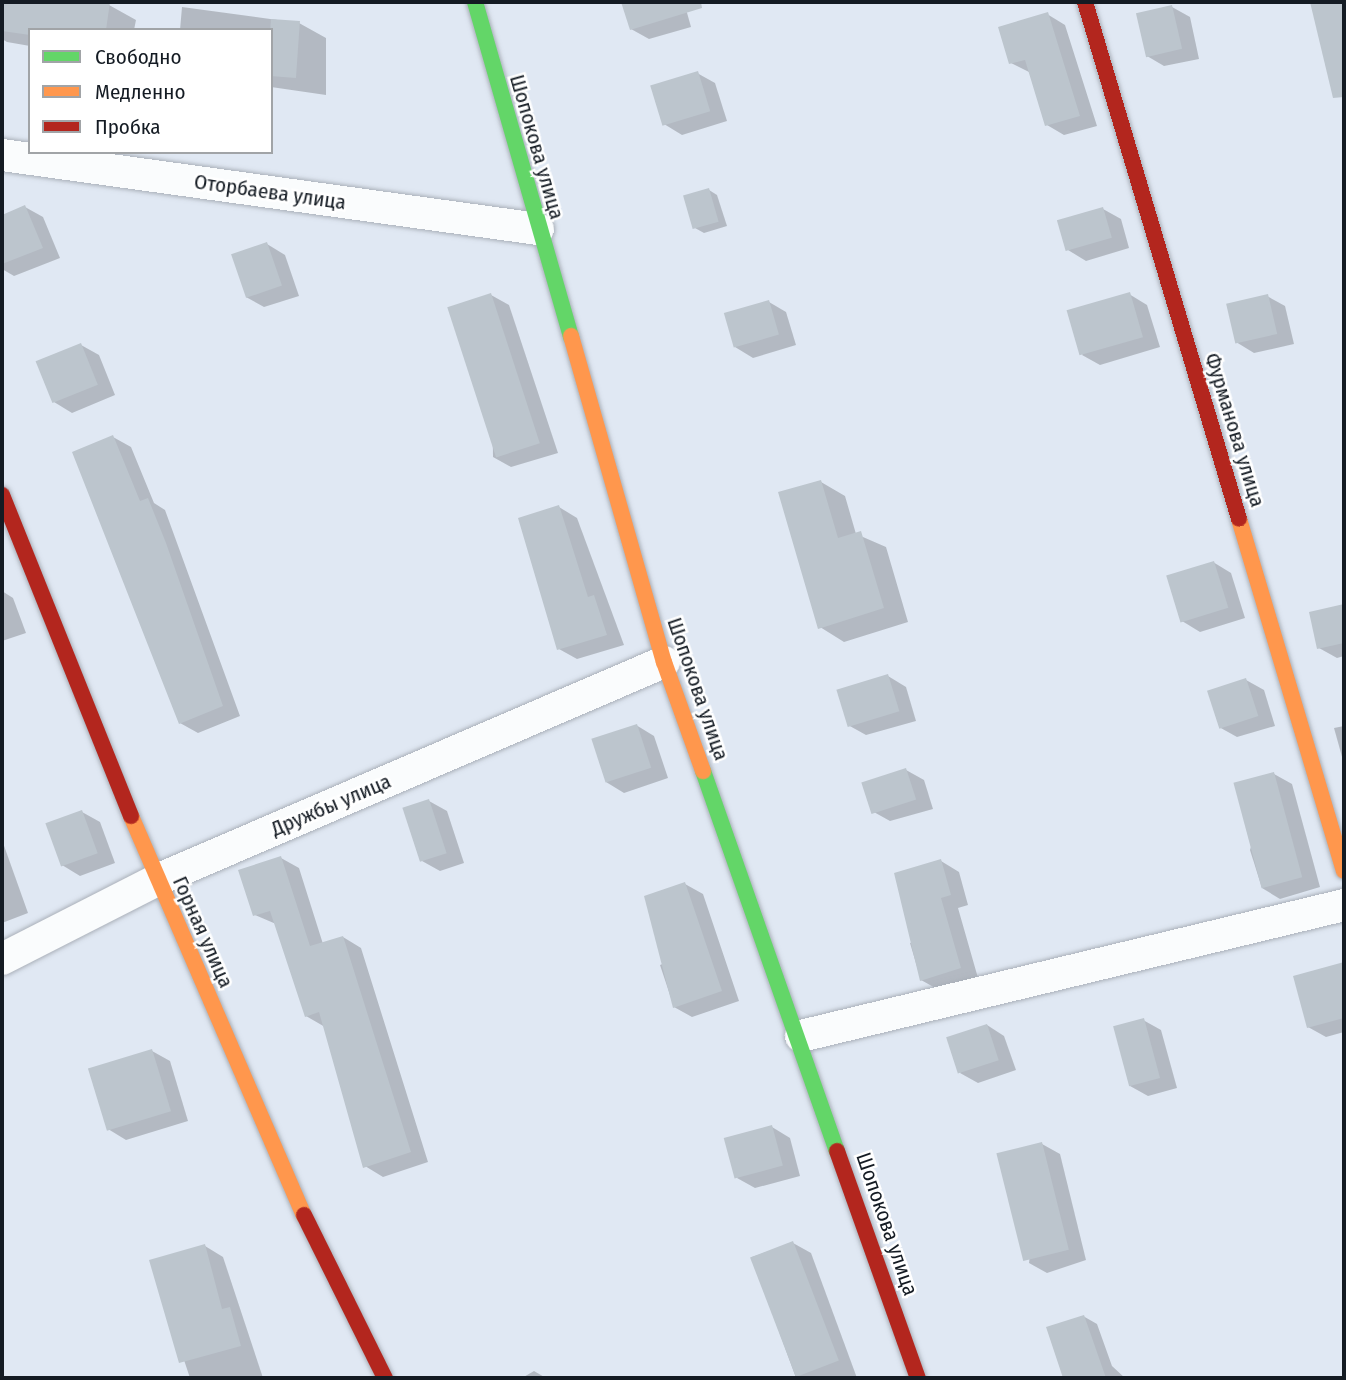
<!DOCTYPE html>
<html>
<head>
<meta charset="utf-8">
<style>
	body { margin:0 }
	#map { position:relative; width:1346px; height:1380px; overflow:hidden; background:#e0e8f3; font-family:"Fira Sans Condensed",sans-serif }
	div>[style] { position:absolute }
	.shadow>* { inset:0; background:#0003 }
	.building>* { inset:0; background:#bcc5cd; transform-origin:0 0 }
	.roads { filter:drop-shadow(0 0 2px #aab0b9) drop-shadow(0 0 2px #aab0b9) }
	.street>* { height:32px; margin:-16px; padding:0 16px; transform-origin:16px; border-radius:16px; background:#fafcfd }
	.fast>* { height:16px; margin:-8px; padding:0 8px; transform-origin:8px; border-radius:8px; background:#63d668 }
	.slow>* { height:16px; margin:-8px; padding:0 8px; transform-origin:8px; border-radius:8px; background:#ff974d }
	.jam>* { height:16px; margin:-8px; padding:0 8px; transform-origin:8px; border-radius:8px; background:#b3261e }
	span { translate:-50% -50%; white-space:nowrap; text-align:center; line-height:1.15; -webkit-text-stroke:5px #fff; paint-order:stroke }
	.street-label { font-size:21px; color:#141b23 }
	.frame { position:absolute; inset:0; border:4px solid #141b23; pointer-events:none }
	.legend { position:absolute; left:28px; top:28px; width:245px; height:126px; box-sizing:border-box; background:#fff; border:2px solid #a1a4a7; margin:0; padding:9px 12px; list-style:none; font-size:21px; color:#141b23 }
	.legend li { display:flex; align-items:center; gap:14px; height:35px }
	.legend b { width:35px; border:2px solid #a1a4a7 }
</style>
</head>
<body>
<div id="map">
	<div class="shadow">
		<div style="clip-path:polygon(2px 2px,109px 5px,136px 20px,134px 30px,30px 30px,30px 46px,7px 42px,2px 39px)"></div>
		<div style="clip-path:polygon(624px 2px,684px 2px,691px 27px,649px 39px,631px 29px)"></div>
		<div style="clip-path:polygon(1312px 2px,1344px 2px,1344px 93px,1332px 86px)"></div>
		<div style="clip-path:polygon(182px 7px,299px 23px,326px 38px,326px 95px,271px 87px,271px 30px,180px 30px)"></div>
		<div style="clip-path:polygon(1172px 7px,1190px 17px,1199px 59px,1164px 66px,1147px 56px)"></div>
		<div style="clip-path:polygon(1047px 14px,1065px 25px,1097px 126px,1064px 135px,1047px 125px,1031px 73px,1011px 63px)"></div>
		<div style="clip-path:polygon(697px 73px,715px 83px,727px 121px,682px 135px,664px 124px)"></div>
		<div style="clip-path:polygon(709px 190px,717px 195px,727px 226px,704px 233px,695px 228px)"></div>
		<div style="clip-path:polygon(25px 207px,43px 217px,60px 258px,14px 276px,2px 269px,2px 217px)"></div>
		<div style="clip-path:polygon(1103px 209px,1121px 219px,1129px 248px,1086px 261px,1068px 250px)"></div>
		<div style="clip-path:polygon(267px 244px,285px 255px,299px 296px,264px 307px,246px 297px)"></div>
		<div style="clip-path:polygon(1129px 294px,1147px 305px,1160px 347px,1100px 365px,1082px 355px)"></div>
		<div style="clip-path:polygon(491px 295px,509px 305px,558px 453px,511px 467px,493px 457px)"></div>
		<div style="clip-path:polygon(1267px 296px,1285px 306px,1294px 344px,1254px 353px,1236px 342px)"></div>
		<div style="clip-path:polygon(769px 302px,786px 312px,796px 345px,753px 358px,735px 347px)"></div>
		<div style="clip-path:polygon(81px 345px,99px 355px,115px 395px,72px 413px,54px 402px)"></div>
		<div style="clip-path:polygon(113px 437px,131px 447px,154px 503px,165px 510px,240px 716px,198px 733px,180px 723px)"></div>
		<div style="clip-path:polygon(821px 482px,845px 496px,856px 534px,886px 547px,908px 622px,844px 642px,820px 627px)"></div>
		<div style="clip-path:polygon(559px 507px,577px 518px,624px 645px,577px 659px,559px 649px)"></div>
		<div style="clip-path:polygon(1213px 562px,1231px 573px,1245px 618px,1200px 632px,1182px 621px)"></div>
		<div style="clip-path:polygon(2px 591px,13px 598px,26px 633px,2px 641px)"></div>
		<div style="clip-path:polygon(1344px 606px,1344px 656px,1337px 658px,1319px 648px,1311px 613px)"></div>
		<div style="clip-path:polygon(888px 676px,906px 687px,916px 721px,866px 735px,848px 725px)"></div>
		<div style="clip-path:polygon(1246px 680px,1264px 690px,1275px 726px,1237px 737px,1219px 727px)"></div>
		<div style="clip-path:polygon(636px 725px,654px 736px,668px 778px,624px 793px,606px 782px)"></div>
		<div style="clip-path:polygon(1344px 726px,1344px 764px,1334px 728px)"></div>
		<div style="clip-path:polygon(906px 770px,924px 780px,933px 809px,890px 821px,872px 811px)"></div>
		<div style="clip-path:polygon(1274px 774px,1292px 784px,1320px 887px,1280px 899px,1262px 888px,1250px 850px)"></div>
		<div style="clip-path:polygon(429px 801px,447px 811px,464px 863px,440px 871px,422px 861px)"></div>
		<div style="clip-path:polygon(82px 812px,100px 822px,115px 863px,80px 876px,62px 865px)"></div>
		<div style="clip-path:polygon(2px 840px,28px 913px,2px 923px)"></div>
		<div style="clip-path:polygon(281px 858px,299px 868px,323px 944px,343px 937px,361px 948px,428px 1162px,383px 1177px,365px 1166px,325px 1027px,306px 1016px,276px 924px,255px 915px)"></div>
		<div style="clip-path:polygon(941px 861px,959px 872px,968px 905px,958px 908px,978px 978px,939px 990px,921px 980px,910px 943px,916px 941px)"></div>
		<div style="clip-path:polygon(685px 884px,703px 894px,739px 1001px,692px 1017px,674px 1007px,660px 965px,667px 962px)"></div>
		<div style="clip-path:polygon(1341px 965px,1344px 1032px,1326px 1037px,1308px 1027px)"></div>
		<div style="clip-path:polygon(1143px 1020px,1161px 1030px,1177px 1088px,1148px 1096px,1130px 1086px)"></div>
		<div style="clip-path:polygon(987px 1025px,1004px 1036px,1016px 1070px,978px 1083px,960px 1073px)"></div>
		<div style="clip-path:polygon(152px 1051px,170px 1061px,188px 1121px,126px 1140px,108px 1129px)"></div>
		<div style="clip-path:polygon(772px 1127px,790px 1138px,800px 1176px,755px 1188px,737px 1178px)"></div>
		<div style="clip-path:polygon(1042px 1144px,1060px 1154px,1086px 1260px,1047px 1273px,1029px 1263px)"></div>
		<div style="clip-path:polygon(793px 1243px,811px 1253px,857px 1378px,796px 1378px,752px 1257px)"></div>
		<div style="clip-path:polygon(205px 1246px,223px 1257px,263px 1378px,190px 1378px,151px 1261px)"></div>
		<div style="clip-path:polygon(1083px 1316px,1097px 1324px,1112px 1366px,1125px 1378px,1065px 1378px,1048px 1328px)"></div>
		<div style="clip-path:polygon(534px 1371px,546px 1378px,522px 1378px)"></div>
	</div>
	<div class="building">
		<div style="clip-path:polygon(2px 2px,110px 2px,106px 30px,30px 30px,30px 35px,2px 31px)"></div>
		<div style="clip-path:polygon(621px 2px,701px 2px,702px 8px,630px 30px)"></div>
		<div style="clip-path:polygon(1310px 2px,1344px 2px,1344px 97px,1333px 98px)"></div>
		<div style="left:1172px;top:5px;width:45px;height:37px;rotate:77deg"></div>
		<div style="clip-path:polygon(1048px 12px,1080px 116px,1045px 126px,1025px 60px,1009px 64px,998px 27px)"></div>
		<div style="left:271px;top:19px;width:29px;height:57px;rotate:4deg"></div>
		<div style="left:698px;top:71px;width:42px;height:50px;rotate:73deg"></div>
		<div style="left:709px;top:188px;width:35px;height:27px;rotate:74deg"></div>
		<div style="clip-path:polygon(25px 205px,43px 248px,2px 264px,2px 215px)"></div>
		<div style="left:1103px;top:207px;width:32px;height:48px;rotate:74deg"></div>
		<div style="left:267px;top:242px;width:46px;height:38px;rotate:71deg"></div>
		<div style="left:1130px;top:292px;width:47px;height:66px;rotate:74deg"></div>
		<div style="left:491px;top:293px;width:158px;height:46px;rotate:72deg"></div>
		<div style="left:1268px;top:294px;width:41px;height:43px;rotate:77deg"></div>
		<div style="left:769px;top:300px;width:36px;height:47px;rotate:74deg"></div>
		<div style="left:81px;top:343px;width:45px;height:49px;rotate:68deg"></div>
		<div style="clip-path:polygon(113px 435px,140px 501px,148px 498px,166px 543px,223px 706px,179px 724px,72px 452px)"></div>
		<div style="clip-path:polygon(821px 480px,838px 538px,861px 531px,884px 608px,818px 629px,778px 492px)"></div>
		<div style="clip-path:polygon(559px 505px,588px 597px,594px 595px,607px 635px,557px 650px,518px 518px)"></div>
		<div style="left:1214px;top:561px;width:49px;height:50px;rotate:73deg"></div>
		<div style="clip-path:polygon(1344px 604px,1344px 643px,1317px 649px,1309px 612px)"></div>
		<div style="left:888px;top:674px;width:39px;height:54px;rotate:73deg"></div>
		<div style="left:1246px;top:678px;width:40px;height:41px;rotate:72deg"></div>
		<div style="left:637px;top:724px;width:46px;height:48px;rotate:72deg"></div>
		<div style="left:906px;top:768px;width:33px;height:47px;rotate:72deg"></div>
		<div style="left:1274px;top:772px;width:109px;height:42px;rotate:75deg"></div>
		<div style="left:429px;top:799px;width:57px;height:28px;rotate:72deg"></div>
		<div style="left:82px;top:810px;width:46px;height:39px;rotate:70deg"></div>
		<div style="clip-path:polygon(281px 856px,310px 946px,343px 936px,411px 1152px,363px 1168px,319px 1012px,305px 1017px,270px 911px,253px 916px,238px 870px)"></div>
		<div style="clip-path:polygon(941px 859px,951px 895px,941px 898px,961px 968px,920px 981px,894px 873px)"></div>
		<div style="clip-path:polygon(685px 882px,722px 991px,673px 1008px,644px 896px)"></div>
		<div style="clip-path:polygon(1344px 962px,1344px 1018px,1307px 1028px,1293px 976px)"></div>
		<div style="left:1144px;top:1018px;width:62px;height:32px;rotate:75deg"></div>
		<div style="left:987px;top:1024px;width:38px;height:43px;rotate:72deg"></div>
		<div style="left:152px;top:1049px;width:65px;height:67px;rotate:73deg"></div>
		<div style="left:772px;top:1125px;width:42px;height:50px;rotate:75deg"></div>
		<div style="left:1042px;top:1142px;width:111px;height:47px;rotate:76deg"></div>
		<div style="left:793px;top:1241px;width:128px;height:46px;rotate:69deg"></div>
		<div style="clip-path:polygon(205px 1244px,222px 1309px,230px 1307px,241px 1346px,179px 1363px,149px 1260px)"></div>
		<div style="clip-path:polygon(1084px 1315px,1106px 1378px,1063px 1378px,1046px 1327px)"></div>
	</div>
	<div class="roads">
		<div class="street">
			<div style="left:2px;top:155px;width:541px;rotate:7.86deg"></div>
			<div style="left:2px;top:959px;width:174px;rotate:-27deg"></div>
			<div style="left:157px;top:880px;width:552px;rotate:-23.27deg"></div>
			<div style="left:801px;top:1036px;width:559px;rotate:-13.56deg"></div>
		</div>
		<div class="fast">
			<div style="left:475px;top:2px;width:348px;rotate:74deg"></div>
			<div style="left:703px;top:771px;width:403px;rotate:70.6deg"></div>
		</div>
		<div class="slow">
			<div style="left:571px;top:336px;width:339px;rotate:74.1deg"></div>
			<div style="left:664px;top:662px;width:116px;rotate:70.3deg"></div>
			<div style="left:1239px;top:519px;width:367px;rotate:73.4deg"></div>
			<div style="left:131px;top:816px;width:435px;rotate:66.6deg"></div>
		</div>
		<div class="jam">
			<div style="left:1085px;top:2px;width:539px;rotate:73.41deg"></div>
			<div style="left:2px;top:495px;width:346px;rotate:68.1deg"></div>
			<div style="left:837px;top:1151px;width:241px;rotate:70.4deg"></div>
			<div style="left:304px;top:1215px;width:182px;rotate:63.6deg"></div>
		</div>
	</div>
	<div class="street-label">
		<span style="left:537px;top:147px;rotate:74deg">Шопокова улица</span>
		<span style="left:270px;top:192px;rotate:8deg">Оторбаева улица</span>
		<span style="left:1235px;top:430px;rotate:73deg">Фурманова улица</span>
		<span style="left:698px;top:689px;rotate:71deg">Шопокова улица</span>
		<span style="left:331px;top:805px;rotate:-23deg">Дружбы улица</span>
		<span style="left:203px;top:932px;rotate:66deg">Горная улица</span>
		<span style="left:887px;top:1224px;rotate:71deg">Шопокова улица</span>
	</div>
	<div class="frame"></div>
	<ul class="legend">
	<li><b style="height:9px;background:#63d668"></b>Свободно</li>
	<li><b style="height:9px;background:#ff974d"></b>Медленно</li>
	<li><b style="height:9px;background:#b3261e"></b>Пробка</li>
	</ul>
</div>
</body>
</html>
